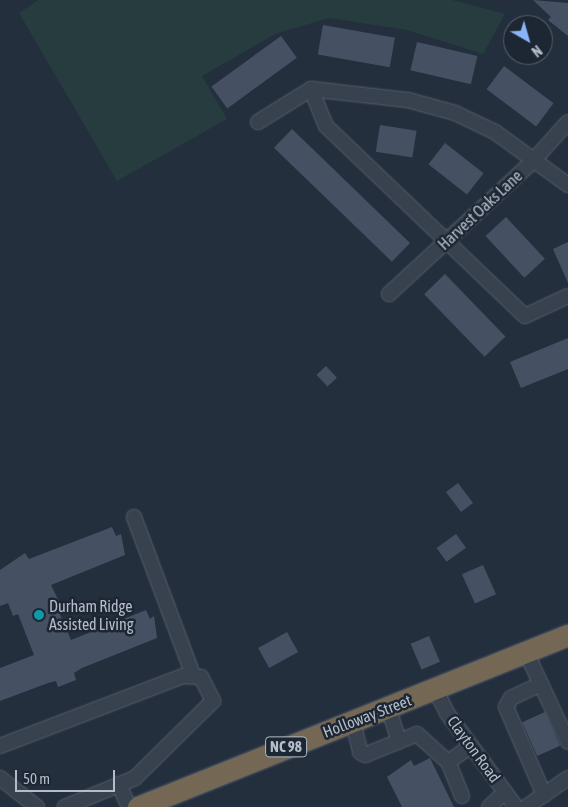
<!DOCTYPE html>
<html>
<head>
<meta charset="utf-8">
<style>
	body { margin:0 }
	#map { position:relative; width:568px; height:807px; overflow:hidden; background:#242f3e; font-family:"Asap Condensed",sans-serif }
	div>[style] { position:absolute }
	.green>* { inset:0; background:#263c3f }
	.building>* { inset:0; background:#455162; transform-origin:0 0 }
	.roads { filter:drop-shadow(0 0 1px #565f6c) drop-shadow(0 0 1px #565f6c) }
	.minor>* { height:14px; margin:-7px; padding:0 7px; transform-origin:7px; border-radius:7px; background:#38414e }
	.highway>* { height:21px; margin:-10.5px; padding:0 10.5px; transform-origin:10.5px; border-radius:10.5px; background:#746855 }
	.dots>* { width:14px; height:14px; translate:-50% -50%; box-sizing:border-box; border:2px solid #1d2633; border-radius:50% }
	span { translate:-50% -50%; white-space:nowrap; text-align:center; line-height:1.15; -webkit-text-stroke:5px #1d2633; paint-order:stroke }
	.shield-label span { padding:1px 4px; background:#1d2633; border:1px solid; border-radius:4px; -webkit-text-stroke-width:0 }
	.shield-label { font-size:15px; color:#b4bcc9; font-weight:700 }
	.street-label { font-size:16px; color:#b4bcc9 }
	.poi-label { font-size:16px; color:#b4bcc9 }
	.left { translate:0 -50%; text-align:left }
	.north { position:absolute; left:503px; top:15px; width:50px; height:50px; box-sizing:border-box; background:#1d2633; border:1px solid #59626f; border-radius:50%; rotate:142deg; font-size:14px; font-weight:700; line-height:20px; text-align:center; color:#b4bcc9 }
	.north::after { content:''; display:block; margin:auto; width:18px; height:22px; background:#8ab4f8; clip-path:polygon(50% 0,100% 100%,50% 72%,0 100%) }
	.scale { position:absolute; left:15px; top:770px; width:100px; height:22px; box-sizing:border-box; border:2px solid #b4bcc9; border-top:0; padding-left:6px; font-size:15px; line-height:18px; white-space:nowrap; color:#b4bcc9; -webkit-text-stroke:4px #1d2633; paint-order:stroke }
</style>
</head>
<body>
<div id="map">
	<div class="green">
		<div style="clip-path:polygon(38px 0,452px 0,505px 14px,483px 54px,407px 30px,329px 18px,275px 34px,202px 76px,227px 119px,117px 181px,19px 13px)"></div>
	</div>
	<div class="building">
		<div style="clip-path:polygon(533px 0,568px 3px,568px 36px,548px 20px,551px 17px)"></div>
		<div style="left:323px;top:25px;width:73px;height:30px;rotate:10deg"></div>
		<div style="left:281px;top:36px;width:27px;height:86px;rotate:54deg"></div>
		<div style="left:417px;top:42px;width:62px;height:29px;rotate:13deg"></div>
		<div style="left:504px;top:66px;width:62px;height:29px;rotate:37deg"></div>
		<div style="left:380px;top:125px;width:37px;height:27px;rotate:9deg"></div>
		<div style="left:292px;top:129px;width:164px;height:26px;rotate:44deg"></div>
		<div style="left:445px;top:143px;width:49px;height:27px;rotate:38deg"></div>
		<div style="left:506px;top:217px;width:57px;height:28px;rotate:47deg"></div>
		<div style="clip-path:polygon(568px 242px,568px 283px,553px 249px)"></div>
		<div style="left:445px;top:274px;width:87px;height:29px;rotate:46deg"></div>
		<div style="clip-path:polygon(568px 338px,568px 369px,521px 388px,510px 362px)"></div>
		<div style="left:326px;top:366px;width:16px;height:13px;rotate:47deg"></div>
		<div style="left:458px;top:483px;width:25px;height:15px;rotate:53deg"></div>
		<div style="clip-path:polygon(112px 527px,116px 536px,121px 534px,125px 555px,51px 585px,63px 610px,59px 612px,71px 640px,146px 610px,150px 619px,154px 616px,157px 638px,82px 668px,74px 673px,76px 680px,58px 687px,56px 681px,48px 683px,0 701px,0 668px,34px 655px,18px 614px,13px 616px,8px 603px,0 606px,0 570px,25px 553px,29px 559px)"></div>
		<div style="left:456px;top:534px;width:17px;height:24px;rotate:54deg"></div>
		<div style="left:483px;top:565px;width:32px;height:23px;rotate:66deg"></div>
		<div style="left:287px;top:632px;width:23px;height:33px;rotate:61deg"></div>
		<div style="left:429px;top:636px;width:28px;height:20px;rotate:67deg"></div>
		<div style="left:545px;top:712px;width:37px;height:25px;rotate:66deg"></div>
		<div style="clip-path:polygon(430px 758px,454px 807px,402px 807px,387px 777px,411px 760px,414px 766px)"></div>
	</div>
	<div class="roads">
		<div class="minor">
			<div style="left:311px;top:89px;width:40px;rotate:68deg"></div>
			<div style="left:326px;top:126px;width:275px;rotate:43.7deg"></div>
			<div style="left:525px;top:316px;width:47px;rotate:-24.9deg"></div>
			<div style="left:258px;top:122px;width:62px;rotate:-31.9deg"></div>
			<div style="left:311px;top:89px;width:98px;rotate:6.5deg"></div>
			<div style="left:408px;top:100px;width:49px;rotate:15.5deg"></div>
			<div style="left:455px;top:113px;width:44px;rotate:25.4deg"></div>
			<div style="left:495px;top:132px;width:90px;rotate:36deg"></div>
			<div style="left:389px;top:294px;width:196px;rotate:-42.7deg"></div>
			<div style="left:533px;top:161px;width:52px;rotate:-48.1deg"></div>
			<div style="left:134px;top:517px;width:169px;rotate:69.5deg"></div>
			<div style="left:526px;top:652px;width:99px;rotate:65deg"></div>
			<div style="left:541px;top:684px;width:33px;rotate:155deg"></div>
			<div style="left:511px;top:698px;width:10px;rotate:119deg"></div>
			<div style="left:506px;top:707px;width:96px;rotate:66.6deg"></div>
			<div style="left:435px;top:689px;width:27px;rotate:63deg"></div>
			<div style="left:447px;top:713px;width:117px;rotate:53.7deg"></div>
			<div style="left:388px;top:707px;width:36px;rotate:72deg"></div>
			<div style="left:353px;top:721px;width:32px;rotate:77deg"></div>
			<div style="left:360px;top:752px;width:6px;rotate:31deg"></div>
			<div style="left:365px;top:755px;width:56px;rotate:-22deg"></div>
			<div style="left:417px;top:734px;width:42px;rotate:42.1deg"></div>
			<div style="left:0;top:746px;width:196px;rotate:-20.9deg"></div>
			<div style="left:183px;top:676px;width:18px;rotate:3deg"></div>
			<div style="left:201px;top:677px;width:27px;rotate:63deg"></div>
			<div style="left:213px;top:701px;width:110px;rotate:135.4deg"></div>
			<div style="left:135px;top:778px;width:76px;rotate:157.5deg"></div>
			<div style="left:0;top:778px;width:47px;rotate:38.1deg"></div>
			<div style="left:119px;top:784px;width:25px;rotate:67deg"></div>
			<div style="left:462px;top:796px;width:37px;rotate:-112deg"></div>
			<div style="left:448px;top:762px;width:28px;rotate:-35deg"></div>
			<div style="left:489px;top:807px;width:22px;rotate:-43deg"></div>
			<div style="left:526px;top:807px;width:51px;rotate:-34.6deg"></div>
		</div>
		<div class="highway">
			<div style="left:138px;top:807px;width:463px;rotate:-21.8deg"></div>
		</div>
	</div>
	<div class="dots">
		<div style="left:39px;top:615px;background:#0f9aa8"></div>
	</div>
	<div class="shield-label">
		<span style="left:286px;top:747px">NC 98</span>
	</div>
	<div class="street-label">
		<span style="left:480px;top:210px;rotate:-43deg">Harvest Oaks Lane</span>
		<span style="left:367px;top:716px;rotate:-21deg">Holloway Street</span>
		<span style="left:474px;top:749px;rotate:54deg">Clayton Road</span>
	</div>
	<div class="poi-label">
		<span class="left" style="left:49px;top:615px">Durham Ridge<br>Assisted Living</span>
	</div>
	<div class="north">N</div>
	<div class="scale">50 m</div>
</div>
</body>
</html>
